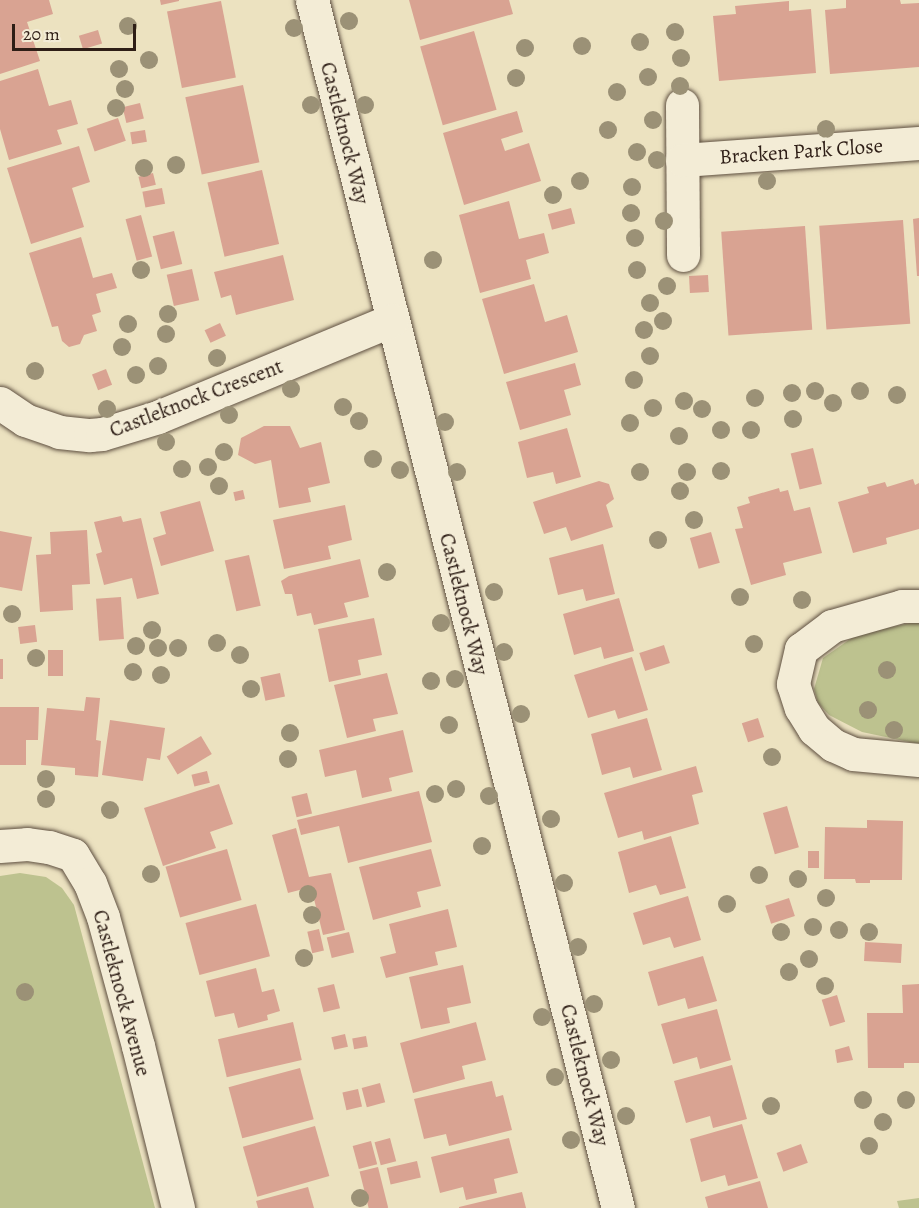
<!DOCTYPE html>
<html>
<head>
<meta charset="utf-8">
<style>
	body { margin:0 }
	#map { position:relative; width:919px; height:1208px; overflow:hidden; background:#ece2c0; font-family:Alegreya,serif }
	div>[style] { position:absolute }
	.green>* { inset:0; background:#bdc28f }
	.building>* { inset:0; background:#d9a392; transform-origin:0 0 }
	.roads { filter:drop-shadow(0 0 2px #5e4f40) drop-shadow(0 0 2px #5e4f40) }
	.street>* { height:33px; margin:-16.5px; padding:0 16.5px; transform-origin:16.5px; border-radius:16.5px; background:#f3ecd6 }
	.trees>* { width:18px; height:18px; margin:-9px; border-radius:50%; background:#9b9176 }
	span { translate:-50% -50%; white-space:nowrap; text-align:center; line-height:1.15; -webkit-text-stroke:6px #f3ecd6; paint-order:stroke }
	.street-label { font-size:21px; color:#2e1e16 }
	.scale { position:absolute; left:12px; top:24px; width:124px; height:27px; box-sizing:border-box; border:3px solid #2e1e16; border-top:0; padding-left:8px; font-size:18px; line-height:21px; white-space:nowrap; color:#2e1e16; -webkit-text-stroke:4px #f3ecd6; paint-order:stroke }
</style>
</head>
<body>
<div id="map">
	<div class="green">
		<div style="clip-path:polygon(919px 621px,919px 744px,862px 732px,829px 715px,818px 703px,814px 689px,823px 658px,856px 635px)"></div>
		<div style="clip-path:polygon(20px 873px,46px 877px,62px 888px,74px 905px,155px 1208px,0 1208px,0 876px)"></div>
		<div style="clip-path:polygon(919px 1198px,919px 1208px,899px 1208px,897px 1201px)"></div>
	</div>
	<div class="building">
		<div style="clip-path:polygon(0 0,49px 0,53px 14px,27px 22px,40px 61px,0 74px)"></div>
		<div style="clip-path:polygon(160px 0,179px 0,179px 1px,161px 5px)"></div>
		<div style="clip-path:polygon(409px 0,509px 0,513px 14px,420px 40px)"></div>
		<div style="clip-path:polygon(846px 0,900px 0,901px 4px,919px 3px,919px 67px,830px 74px,825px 10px,846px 8px)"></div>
		<div style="left:221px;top:1px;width:78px;height:55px;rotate:79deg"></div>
		<div style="clip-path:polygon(789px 1px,789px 11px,811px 9px,816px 73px,719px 81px,713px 16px,736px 14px,735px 6px)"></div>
		<div style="left:98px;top:30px;width:14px;height:20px;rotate:73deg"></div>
		<div style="left:474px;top:31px;width:82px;height:56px;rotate:74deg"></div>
		<div style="clip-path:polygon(38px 69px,49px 106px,71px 100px,78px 124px,57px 130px,62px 144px,9px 160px,0 129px,0 81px)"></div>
		<div style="left:243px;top:85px;width:79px;height:59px;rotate:78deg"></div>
		<div style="left:140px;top:103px;width:16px;height:18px;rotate:76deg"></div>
		<div style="clip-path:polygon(517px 111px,523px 132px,501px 139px,505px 151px,529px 143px,541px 181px,464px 205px,443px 133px)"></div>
		<div style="left:118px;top:118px;width:24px;height:33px;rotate:71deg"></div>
		<div style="left:145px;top:130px;width:12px;height:15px;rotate:81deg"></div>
		<div style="clip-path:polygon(79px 146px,90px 182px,72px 188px,84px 227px,31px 244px,7px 168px)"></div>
		<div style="left:262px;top:170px;width:76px;height:56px;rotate:77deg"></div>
		<div style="left:153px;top:173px;width:12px;height:15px;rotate:76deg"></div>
		<div style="left:162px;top:188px;width:16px;height:20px;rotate:79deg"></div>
		<div style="clip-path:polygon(509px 201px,519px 239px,544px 233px,549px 253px,526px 260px,531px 279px,480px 293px,459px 215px)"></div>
		<div style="left:571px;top:208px;width:16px;height:24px;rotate:75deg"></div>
		<div style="left:141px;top:215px;width:43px;height:16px;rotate:75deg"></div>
		<div style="clip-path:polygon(919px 218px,919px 276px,917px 276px,913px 219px)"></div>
		<div style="left:903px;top:220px;width:104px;height:84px;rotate:86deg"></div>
		<div style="left:805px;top:226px;width:104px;height:84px;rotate:86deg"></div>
		<div style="left:174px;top:231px;width:34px;height:22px;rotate:76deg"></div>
		<div style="clip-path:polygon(81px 237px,93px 278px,112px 273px,117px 288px,96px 294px,101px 312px,92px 315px,97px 331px,84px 335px,80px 344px,69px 347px,62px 341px,58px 326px,52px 327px,29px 253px)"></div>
		<div style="clip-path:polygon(283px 255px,294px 300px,236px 315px,231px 295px,221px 298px,214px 272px)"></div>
		<div style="left:192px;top:269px;width:32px;height:26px;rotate:77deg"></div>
		<div style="left:708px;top:275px;width:17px;height:19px;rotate:87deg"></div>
		<div style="clip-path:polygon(534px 284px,545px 322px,567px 315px,578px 352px,504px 374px,482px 299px)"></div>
		<div style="left:220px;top:323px;width:14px;height:17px;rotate:65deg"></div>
		<div style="clip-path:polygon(575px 363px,581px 385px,564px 390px,571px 415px,520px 430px,506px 382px)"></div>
		<div style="left:106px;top:369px;width:17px;height:15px;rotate:69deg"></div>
		<div style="clip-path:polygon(264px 426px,290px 426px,300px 448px,321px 442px,330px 483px,308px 488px,311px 502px,279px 508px,271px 460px,255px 464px,238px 455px,241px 438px)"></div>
		<div style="clip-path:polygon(567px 428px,581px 477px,556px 484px,553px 472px,527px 478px,518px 442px)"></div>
		<div style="left:813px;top:448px;width:37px;height:23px;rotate:76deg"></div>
		<div style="clip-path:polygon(913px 479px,915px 485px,919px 483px,919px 529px,886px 538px,887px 544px,853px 553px,838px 502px,869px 493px,867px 487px,885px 482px,887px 487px)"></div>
		<div style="clip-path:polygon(599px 481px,609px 484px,614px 499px,606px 505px,613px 527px,571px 541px,566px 527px,544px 534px,533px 502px)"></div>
		<div style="clip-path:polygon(779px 488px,780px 492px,788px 490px,794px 511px,810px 507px,822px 553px,783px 563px,786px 575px,751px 585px,735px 529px,743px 528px,737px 507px,750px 503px,748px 497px)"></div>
		<div style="left:243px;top:490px;width:9px;height:10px;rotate:77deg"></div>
		<div style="clip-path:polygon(200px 501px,214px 551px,161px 566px,153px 538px,166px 534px,160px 512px)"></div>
		<div style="clip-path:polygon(345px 505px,352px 540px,328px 546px,331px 559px,284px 569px,273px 520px)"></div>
		<div style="clip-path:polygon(121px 516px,123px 522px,141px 518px,159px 594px,137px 599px,132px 578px,104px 585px,96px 554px,102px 552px,94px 522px)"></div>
		<div style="clip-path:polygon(87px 530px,90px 584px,72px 585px,73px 610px,40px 612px,36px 555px,51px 554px,50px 532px)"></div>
		<div style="clip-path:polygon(0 531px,32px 537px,22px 591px,0 587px)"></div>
		<div style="left:711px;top:532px;width:32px;height:22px;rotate:74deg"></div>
		<div style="clip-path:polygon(603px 544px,615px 594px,586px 601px,583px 589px,558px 595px,549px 558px)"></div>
		<div style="left:249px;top:555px;width:52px;height:25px;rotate:77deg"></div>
		<div style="clip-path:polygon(360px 559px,369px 597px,344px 603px,348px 617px,314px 625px,311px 613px,297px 616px,292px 594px,285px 594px,281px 581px,289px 576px)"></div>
		<div style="left:121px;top:597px;width:42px;height:25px;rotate:86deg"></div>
		<div style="clip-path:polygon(619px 598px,634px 651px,604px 659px,601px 647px,574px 655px,563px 614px)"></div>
		<div style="clip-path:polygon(374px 618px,382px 655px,358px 660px,361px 675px,329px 682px,318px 629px)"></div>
		<div style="left:35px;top:625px;width:17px;height:17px;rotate:83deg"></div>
		<div style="left:664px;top:645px;width:19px;height:26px;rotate:72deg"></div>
		<div style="left:48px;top:650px;width:15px;height:26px"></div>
		<div style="clip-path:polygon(632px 657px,648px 710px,618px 719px,615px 710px,588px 718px,574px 675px)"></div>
		<div style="left:0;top:659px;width:3px;height:20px"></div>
		<div style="left:280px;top:673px;width:24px;height:20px;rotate:78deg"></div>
		<div style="clip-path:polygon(387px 673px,398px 714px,373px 719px,376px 731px,347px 738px,334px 685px)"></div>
		<div style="clip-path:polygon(86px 697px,100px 698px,96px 740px,101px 741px,98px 777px,75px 775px,75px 768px,41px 765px,47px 708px,84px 711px)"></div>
		<div style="clip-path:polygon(0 707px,39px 707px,38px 740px,26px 740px,26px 765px,0 765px)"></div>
		<div style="clip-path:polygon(647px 718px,662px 770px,633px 778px,630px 767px,602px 775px,591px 734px)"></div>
		<div style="left:758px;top:718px;width:20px;height:17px;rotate:72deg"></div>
		<div style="clip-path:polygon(110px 720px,165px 728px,160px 760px,147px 758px,143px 781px,102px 775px)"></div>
		<div style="clip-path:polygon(403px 730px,413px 772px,389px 778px,392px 791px,362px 798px,356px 770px,325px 777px,319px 750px)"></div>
		<div style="left:201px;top:736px;width:21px;height:40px;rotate:59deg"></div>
		<div style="clip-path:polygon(696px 766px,703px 792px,692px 795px,699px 824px,644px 840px,642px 831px,618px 838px,604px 793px)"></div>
		<div style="left:207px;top:771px;width:12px;height:16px;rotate:76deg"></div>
		<div style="clip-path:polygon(219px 784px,233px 824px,210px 832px,216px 848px,163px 866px,144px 808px)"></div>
		<div style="clip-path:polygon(419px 791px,432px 842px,348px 863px,339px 826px,301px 835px,297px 820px)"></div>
		<div style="left:307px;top:793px;width:21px;height:16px;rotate:76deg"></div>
		<div style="left:787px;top:806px;width:43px;height:25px;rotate:74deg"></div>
		<div style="clip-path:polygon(867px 820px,903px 821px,902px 880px,870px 880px,870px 883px,856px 883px,855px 879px,824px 879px,825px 827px,867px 828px)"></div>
		<div style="clip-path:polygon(296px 828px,309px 877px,331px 873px,345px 930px,323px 935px,311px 887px,288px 893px,272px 835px)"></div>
		<div style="clip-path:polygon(671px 836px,686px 888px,660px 895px,656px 885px,629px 893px,618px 852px)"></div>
		<div style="left:227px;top:849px;width:53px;height:64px;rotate:74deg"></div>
		<div style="clip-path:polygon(431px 849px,441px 886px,417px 892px,421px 907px,373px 920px,359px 867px)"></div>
		<div style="left:808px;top:851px;width:11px;height:17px"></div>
		<div style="clip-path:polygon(688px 896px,701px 940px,674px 948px,670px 937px,643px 945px,633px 913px)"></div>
		<div style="left:789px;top:898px;width:19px;height:25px;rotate:72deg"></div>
		<div style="left:256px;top:904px;width:54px;height:73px;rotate:75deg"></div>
		<div style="clip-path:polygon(448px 909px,457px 947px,435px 952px,438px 965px,386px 978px,380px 957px,396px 953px,389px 924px)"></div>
		<div style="left:319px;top:929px;width:22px;height:12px;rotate:77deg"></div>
		<div style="left:349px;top:932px;width:21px;height:23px;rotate:76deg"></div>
		<div style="left:865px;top:942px;width:37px;height:19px;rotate:3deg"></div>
		<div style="clip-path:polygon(703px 956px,717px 1001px,688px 1009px,685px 998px,658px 1006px,648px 972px)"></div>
		<div style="clip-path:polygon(463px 965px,471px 1003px,447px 1008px,450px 1023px,421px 1029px,409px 977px)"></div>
		<div style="clip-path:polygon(256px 968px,262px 992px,274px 989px,280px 1011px,267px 1015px,268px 1020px,238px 1028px,234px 1013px,215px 1017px,206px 981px)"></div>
		<div style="left:334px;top:984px;width:25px;height:17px;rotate:76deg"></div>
		<div style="clip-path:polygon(919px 984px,919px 1063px,904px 1063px,904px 1068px,868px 1068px,867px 1013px,903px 1013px,902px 985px)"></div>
		<div style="left:837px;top:995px;width:28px;height:16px;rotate:73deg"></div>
		<div style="clip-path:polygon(717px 1009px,731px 1060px,700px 1069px,697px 1057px,673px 1064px,661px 1024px)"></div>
		<div style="left:293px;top:1022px;width:39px;height:77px;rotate:77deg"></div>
		<div style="clip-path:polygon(476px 1022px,486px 1060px,462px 1066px,465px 1079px,413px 1093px,400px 1043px)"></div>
		<div style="left:345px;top:1034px;width:13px;height:14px;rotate:77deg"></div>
		<div style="left:366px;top:1036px;width:11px;height:14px;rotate:80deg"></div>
		<div style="clip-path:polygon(849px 1046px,853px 1060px,837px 1063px,835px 1050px)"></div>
		<div style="clip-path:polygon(732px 1065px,747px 1119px,713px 1128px,710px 1116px,686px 1123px,674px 1081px)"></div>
		<div style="left:300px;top:1068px;width:53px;height:74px;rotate:75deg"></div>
		<div style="clip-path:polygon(492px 1081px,496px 1097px,503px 1095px,512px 1130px,449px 1146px,446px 1134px,424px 1139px,414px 1099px)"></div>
		<div style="left:380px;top:1083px;width:20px;height:19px;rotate:75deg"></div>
		<div style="left:358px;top:1089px;width:18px;height:16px;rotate:77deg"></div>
		<div style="clip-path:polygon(742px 1124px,758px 1178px,728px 1186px,725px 1175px,701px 1182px,690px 1139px)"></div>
		<div style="left:315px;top:1126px;width:52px;height:75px;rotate:74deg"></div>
		<div style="left:390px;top:1138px;width:24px;height:16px;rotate:75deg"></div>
		<div style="clip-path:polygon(509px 1138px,518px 1173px,494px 1179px,497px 1193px,466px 1200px,463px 1187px,440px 1193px,431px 1157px)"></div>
		<div style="left:371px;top:1141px;width:24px;height:19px;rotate:75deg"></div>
		<div style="left:801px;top:1144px;width:20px;height:26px;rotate:70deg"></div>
		<div style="left:417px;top:1161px;width:17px;height:31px;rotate:77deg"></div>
		<div style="left:378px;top:1167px;width:42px;height:19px;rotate:76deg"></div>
		<div style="clip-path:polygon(760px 1181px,768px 1208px,708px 1208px,705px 1197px)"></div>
		<div style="clip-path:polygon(308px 1187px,314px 1208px,258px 1208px,256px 1201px)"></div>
		<div style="clip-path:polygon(522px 1192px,526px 1208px,459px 1208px,459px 1207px)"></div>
	</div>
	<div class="roads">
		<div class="street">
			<div style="left:312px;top:0;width:1246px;rotate:75.79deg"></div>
			<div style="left:682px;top:105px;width:150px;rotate:89.6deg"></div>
			<div style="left:682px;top:160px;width:238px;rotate:-4.1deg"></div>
			<div style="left:0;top:403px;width:30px;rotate:34deg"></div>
			<div style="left:25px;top:420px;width:36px;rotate:19deg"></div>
			<div style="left:59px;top:432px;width:31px;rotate:6deg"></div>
			<div style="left:90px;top:435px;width:12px;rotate:-5deg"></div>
			<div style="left:102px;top:434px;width:59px;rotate:-16.9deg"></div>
			<div style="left:158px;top:417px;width:253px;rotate:-22.5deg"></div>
			<div style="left:919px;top:606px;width:17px;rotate:180deg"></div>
			<div style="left:902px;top:606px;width:73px;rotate:164.1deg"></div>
			<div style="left:832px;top:626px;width:39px;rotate:143deg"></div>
			<div style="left:801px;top:649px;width:36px;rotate:103deg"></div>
			<div style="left:793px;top:684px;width:25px;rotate:72deg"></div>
			<div style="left:801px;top:708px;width:25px;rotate:58deg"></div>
			<div style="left:814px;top:729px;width:25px;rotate:40deg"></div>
			<div style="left:833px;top:745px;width:22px;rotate:24deg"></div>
			<div style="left:853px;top:754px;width:66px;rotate:5.2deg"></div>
			<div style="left:0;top:846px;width:27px;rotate:-4deg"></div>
			<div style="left:27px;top:844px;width:22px;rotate:8deg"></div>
			<div style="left:49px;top:847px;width:25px;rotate:18deg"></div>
			<div style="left:73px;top:855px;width:33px;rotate:59deg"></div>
			<div style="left:90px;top:883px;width:36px;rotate:69deg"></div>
			<div style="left:103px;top:917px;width:134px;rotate:74.8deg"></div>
			<div style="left:138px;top:1046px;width:167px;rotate:76.1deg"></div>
		</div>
	</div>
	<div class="trees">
		<div style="left:349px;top:21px"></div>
		<div style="left:128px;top:26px"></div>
		<div style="left:294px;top:28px"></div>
		<div style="left:675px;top:32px"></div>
		<div style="left:640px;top:42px"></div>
		<div style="left:582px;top:46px"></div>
		<div style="left:525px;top:48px"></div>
		<div style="left:681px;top:58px"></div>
		<div style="left:149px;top:60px"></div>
		<div style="left:119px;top:69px"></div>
		<div style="left:648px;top:77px"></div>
		<div style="left:516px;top:78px"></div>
		<div style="left:680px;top:86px"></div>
		<div style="left:125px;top:89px"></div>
		<div style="left:617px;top:92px"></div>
		<div style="left:311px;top:105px"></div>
		<div style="left:365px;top:105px"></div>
		<div style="left:116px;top:108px"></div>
		<div style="left:653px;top:120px"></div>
		<div style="left:826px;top:129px"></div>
		<div style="left:608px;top:130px"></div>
		<div style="left:637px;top:152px"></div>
		<div style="left:657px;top:160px"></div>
		<div style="left:176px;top:165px"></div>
		<div style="left:144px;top:168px"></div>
		<div style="left:580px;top:181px"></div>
		<div style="left:767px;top:181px"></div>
		<div style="left:632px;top:187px"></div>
		<div style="left:553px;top:195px"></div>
		<div style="left:631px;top:213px"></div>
		<div style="left:664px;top:221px"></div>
		<div style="left:635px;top:238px"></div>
		<div style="left:433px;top:260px"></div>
		<div style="left:141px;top:270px"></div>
		<div style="left:637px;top:270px"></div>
		<div style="left:667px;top:286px"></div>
		<div style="left:650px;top:303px"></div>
		<div style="left:168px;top:314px"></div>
		<div style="left:663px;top:321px"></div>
		<div style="left:128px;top:324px"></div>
		<div style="left:644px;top:330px"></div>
		<div style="left:166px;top:334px"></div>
		<div style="left:122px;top:347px"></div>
		<div style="left:650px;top:356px"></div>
		<div style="left:217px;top:358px"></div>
		<div style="left:158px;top:366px"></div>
		<div style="left:35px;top:371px"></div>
		<div style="left:136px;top:375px"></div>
		<div style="left:634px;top:380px"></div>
		<div style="left:291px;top:389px"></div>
		<div style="left:815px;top:391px"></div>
		<div style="left:860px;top:391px"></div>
		<div style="left:792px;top:393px"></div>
		<div style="left:897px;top:395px"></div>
		<div style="left:755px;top:398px"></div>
		<div style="left:684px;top:401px"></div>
		<div style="left:833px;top:403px"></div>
		<div style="left:343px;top:407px"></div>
		<div style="left:653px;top:408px"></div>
		<div style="left:107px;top:409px"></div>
		<div style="left:702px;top:409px"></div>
		<div style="left:229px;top:415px"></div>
		<div style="left:793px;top:419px"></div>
		<div style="left:359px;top:421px"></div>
		<div style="left:445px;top:422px"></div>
		<div style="left:630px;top:423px"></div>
		<div style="left:721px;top:430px"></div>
		<div style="left:751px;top:430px"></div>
		<div style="left:679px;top:436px"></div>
		<div style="left:166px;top:442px"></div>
		<div style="left:224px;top:452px"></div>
		<div style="left:373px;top:459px"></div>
		<div style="left:208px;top:467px"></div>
		<div style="left:182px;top:469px"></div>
		<div style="left:400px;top:470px"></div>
		<div style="left:721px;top:471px"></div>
		<div style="left:457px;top:472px"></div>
		<div style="left:640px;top:472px"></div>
		<div style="left:687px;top:472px"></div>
		<div style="left:219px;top:486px"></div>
		<div style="left:680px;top:491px"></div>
		<div style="left:694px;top:520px"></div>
		<div style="left:658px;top:540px"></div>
		<div style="left:387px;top:572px"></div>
		<div style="left:494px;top:592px"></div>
		<div style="left:740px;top:597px"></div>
		<div style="left:802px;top:600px"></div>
		<div style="left:12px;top:614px"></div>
		<div style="left:441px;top:623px"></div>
		<div style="left:152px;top:630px"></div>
		<div style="left:217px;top:643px"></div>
		<div style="left:754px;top:644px"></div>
		<div style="left:136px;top:646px"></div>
		<div style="left:158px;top:648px"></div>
		<div style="left:178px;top:648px"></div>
		<div style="left:504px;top:652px"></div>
		<div style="left:240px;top:655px"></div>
		<div style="left:36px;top:658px"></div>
		<div style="left:887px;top:670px"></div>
		<div style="left:133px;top:672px"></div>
		<div style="left:161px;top:675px"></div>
		<div style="left:455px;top:679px"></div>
		<div style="left:431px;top:681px"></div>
		<div style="left:251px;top:689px"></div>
		<div style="left:868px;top:710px"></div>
		<div style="left:521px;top:714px"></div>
		<div style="left:449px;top:725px"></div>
		<div style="left:894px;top:730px"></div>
		<div style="left:290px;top:733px"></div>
		<div style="left:772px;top:757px"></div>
		<div style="left:288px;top:759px"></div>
		<div style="left:46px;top:779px"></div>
		<div style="left:456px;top:789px"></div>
		<div style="left:435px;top:794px"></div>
		<div style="left:489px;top:796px"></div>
		<div style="left:46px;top:799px"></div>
		<div style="left:110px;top:810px"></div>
		<div style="left:551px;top:819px"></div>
		<div style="left:482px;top:846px"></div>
		<div style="left:151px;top:874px"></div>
		<div style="left:759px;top:875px"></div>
		<div style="left:798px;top:879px"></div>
		<div style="left:564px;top:883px"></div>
		<div style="left:308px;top:894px"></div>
		<div style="left:826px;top:898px"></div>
		<div style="left:727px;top:904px"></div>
		<div style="left:312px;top:915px"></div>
		<div style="left:813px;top:927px"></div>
		<div style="left:839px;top:930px"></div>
		<div style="left:781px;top:932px"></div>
		<div style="left:869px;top:932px"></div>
		<div style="left:578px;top:947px"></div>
		<div style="left:304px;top:958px"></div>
		<div style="left:809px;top:959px"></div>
		<div style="left:789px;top:972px"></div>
		<div style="left:825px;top:986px"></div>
		<div style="left:25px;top:992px"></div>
		<div style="left:594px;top:1004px"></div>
		<div style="left:542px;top:1017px"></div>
		<div style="left:611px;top:1060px"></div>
		<div style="left:555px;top:1077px"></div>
		<div style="left:863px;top:1100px"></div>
		<div style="left:906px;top:1100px"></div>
		<div style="left:771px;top:1106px"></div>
		<div style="left:626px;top:1116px"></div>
		<div style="left:883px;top:1122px"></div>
		<div style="left:571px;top:1140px"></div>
		<div style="left:869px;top:1146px"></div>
		<div style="left:360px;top:1198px"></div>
	</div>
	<div class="street-label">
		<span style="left:345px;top:133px;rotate:76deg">Castleknock Way</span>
		<span style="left:801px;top:151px;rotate:-4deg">Bracken Park Close</span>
		<span style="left:196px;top:398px;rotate:-21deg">Castleknock Crescent</span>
		<span style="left:464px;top:604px;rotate:76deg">Castleknock Way</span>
		<span style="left:122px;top:993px;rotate:75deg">Castleknock Avenue</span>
		<span style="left:585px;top:1075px;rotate:76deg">Castleknock Way</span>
	</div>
	<div class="scale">20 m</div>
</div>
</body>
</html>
